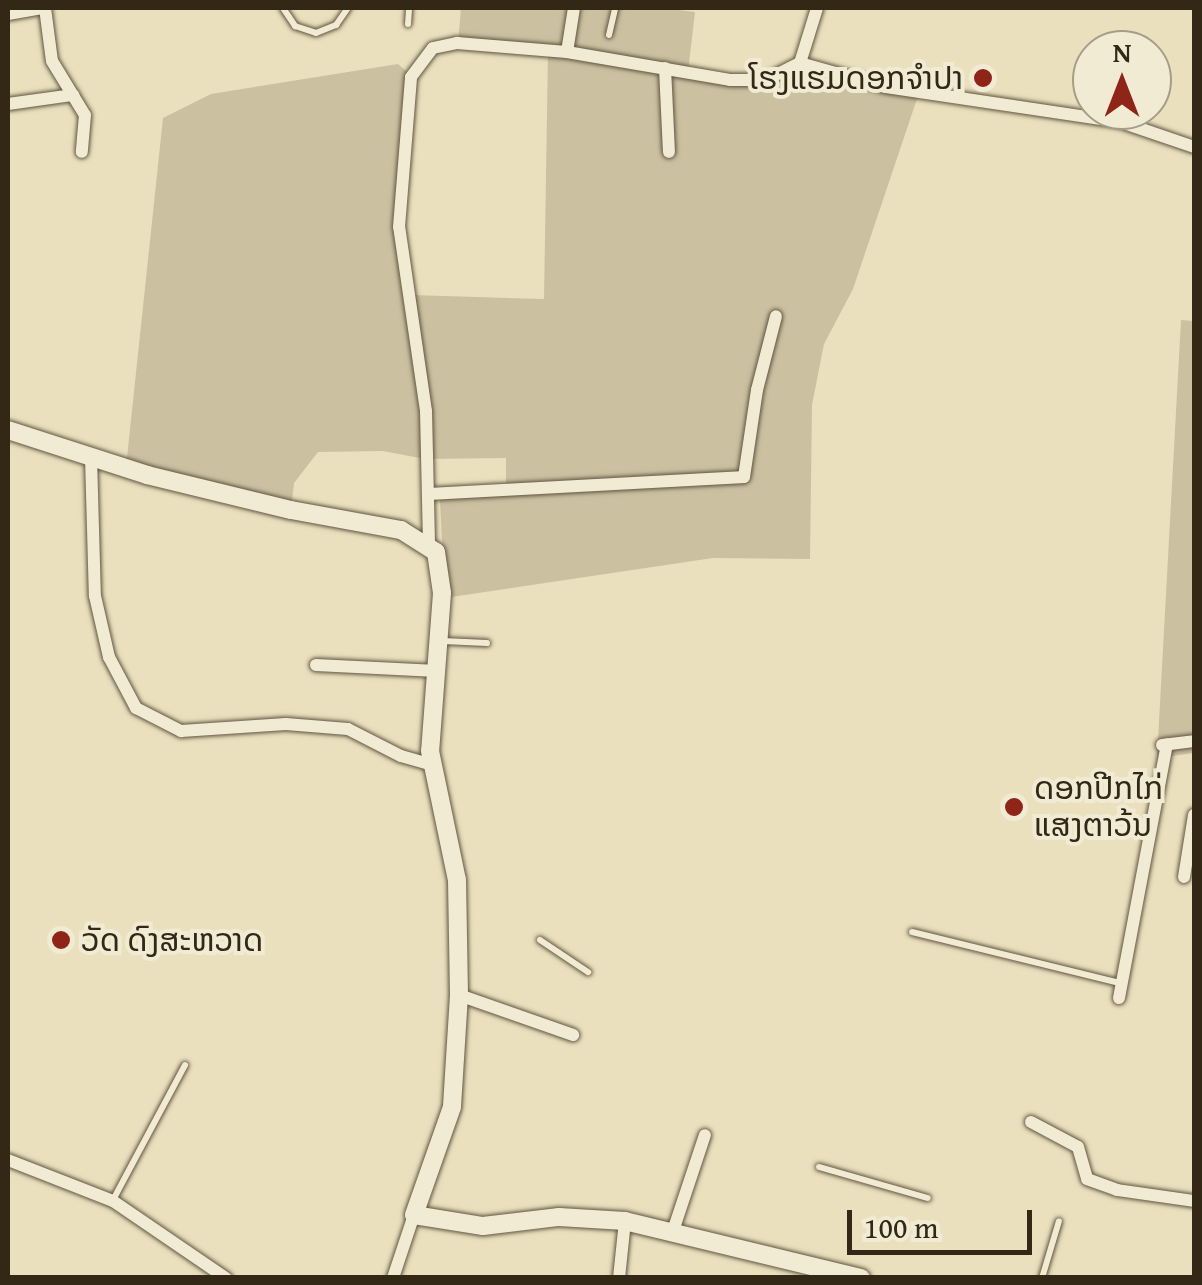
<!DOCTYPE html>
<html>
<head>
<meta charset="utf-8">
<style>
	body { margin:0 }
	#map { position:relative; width:1202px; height:1285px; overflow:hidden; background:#eae0bd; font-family:"Gentium Book Plus","Noto Sans Lao",serif }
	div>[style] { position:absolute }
	.green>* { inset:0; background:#cbc1a1 }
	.roads { filter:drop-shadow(0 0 2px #615540) drop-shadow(0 0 2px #615540) }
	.lane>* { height:6px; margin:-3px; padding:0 3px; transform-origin:3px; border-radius:3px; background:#f1ebd4 }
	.street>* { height:12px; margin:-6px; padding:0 6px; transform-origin:6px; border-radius:6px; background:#f1ebd4 }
	.secondary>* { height:18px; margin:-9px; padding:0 9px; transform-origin:9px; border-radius:9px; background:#f1ebd4 }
	.dots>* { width:28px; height:28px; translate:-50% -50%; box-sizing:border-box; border:5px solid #f1ebd4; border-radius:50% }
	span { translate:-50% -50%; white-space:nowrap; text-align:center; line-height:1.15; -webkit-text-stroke:8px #f1ebd4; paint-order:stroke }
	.poi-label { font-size:32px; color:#332716 }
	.right { translate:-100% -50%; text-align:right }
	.left { translate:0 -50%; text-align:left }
	.frame { position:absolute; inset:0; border:10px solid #332716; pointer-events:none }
	.north { position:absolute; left:1072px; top:30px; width:100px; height:100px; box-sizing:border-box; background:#f1ebd4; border:2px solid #a59d88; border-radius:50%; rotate:0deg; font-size:28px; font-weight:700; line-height:40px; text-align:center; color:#332716 }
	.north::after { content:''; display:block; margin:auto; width:35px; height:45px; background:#8f2418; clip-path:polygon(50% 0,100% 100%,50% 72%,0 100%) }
	.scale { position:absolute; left:847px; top:1210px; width:185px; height:45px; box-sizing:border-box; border:5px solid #332716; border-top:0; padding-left:12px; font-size:30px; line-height:35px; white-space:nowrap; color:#332716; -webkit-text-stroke:8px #f1ebd4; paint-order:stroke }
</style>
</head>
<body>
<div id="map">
	<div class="green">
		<div style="clip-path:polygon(461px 8px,662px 8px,695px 12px,688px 72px,766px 79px,802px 65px,920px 90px,853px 289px,824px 344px,812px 405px,810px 559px,713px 558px,445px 598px,440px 500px,506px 492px,506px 458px,425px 459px,383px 451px,318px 452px,294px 483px,291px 510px,126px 467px,163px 118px,211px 94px,398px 64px,413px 77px,400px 227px,411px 295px,544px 299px,548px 51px,458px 43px)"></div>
		<div style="clip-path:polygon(1181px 320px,1194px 321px,1194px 753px,1157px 758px)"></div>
	</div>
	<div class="roads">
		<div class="lane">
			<div style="left:283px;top:8px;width:22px;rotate:56deg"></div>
			<div style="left:295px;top:26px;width:22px;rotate:18deg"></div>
			<div style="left:316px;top:33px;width:22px;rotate:-22deg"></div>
			<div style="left:336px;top:25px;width:21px;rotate:-55deg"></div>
			<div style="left:408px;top:24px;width:16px;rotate:-86deg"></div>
			<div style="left:609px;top:35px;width:28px;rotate:-77deg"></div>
			<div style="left:443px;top:641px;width:44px;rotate:2.6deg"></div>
			<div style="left:912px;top:932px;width:213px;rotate:13.8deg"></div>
			<div style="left:540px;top:940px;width:58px;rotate:33.7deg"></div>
			<div style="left:819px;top:1167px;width:113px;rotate:15.9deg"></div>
			<div style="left:113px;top:1200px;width:153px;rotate:-61.9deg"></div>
			<div style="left:1042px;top:1278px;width:59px;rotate:-73.4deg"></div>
		</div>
		<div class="street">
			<div style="left:45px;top:8px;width:53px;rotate:82.5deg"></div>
			<div style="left:52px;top:61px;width:63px;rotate:58.6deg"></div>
			<div style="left:85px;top:115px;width:37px;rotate:95deg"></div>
			<div style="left:8px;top:14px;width:36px;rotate:-10deg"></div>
			<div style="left:567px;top:52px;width:45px;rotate:-81deg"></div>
			<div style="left:800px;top:63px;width:58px;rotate:-72.8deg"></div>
			<div style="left:665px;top:68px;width:84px;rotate:87.3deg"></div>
			<div style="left:8px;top:104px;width:66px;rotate:-7.9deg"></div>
			<div style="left:91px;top:457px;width:139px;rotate:88.4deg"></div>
			<div style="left:95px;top:596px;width:63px;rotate:77.1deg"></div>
			<div style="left:109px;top:657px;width:58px;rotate:62.1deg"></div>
			<div style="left:136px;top:708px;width:51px;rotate:27.1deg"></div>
			<div style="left:181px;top:731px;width:105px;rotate:-3.8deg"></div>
			<div style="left:286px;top:724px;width:62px;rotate:4.6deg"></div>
			<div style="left:348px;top:729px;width:59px;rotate:27deg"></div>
			<div style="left:401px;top:756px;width:32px;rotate:16deg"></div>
			<div style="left:430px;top:494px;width:314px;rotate:-3.1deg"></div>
			<div style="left:744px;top:477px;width:88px;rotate:-81.5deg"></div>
			<div style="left:757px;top:390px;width:76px;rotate:-75.6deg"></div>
			<div style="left:429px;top:543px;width:132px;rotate:-91.3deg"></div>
			<div style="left:426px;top:411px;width:186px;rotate:-98.3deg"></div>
			<div style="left:399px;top:227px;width:150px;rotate:-85.4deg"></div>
			<div style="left:411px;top:77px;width:36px;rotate:-53deg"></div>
			<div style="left:433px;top:48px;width:25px;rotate:-12deg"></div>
			<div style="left:457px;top:43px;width:110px;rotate:4.7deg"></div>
			<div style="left:567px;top:52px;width:165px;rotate:9.7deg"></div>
			<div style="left:730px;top:80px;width:36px"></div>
			<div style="left:766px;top:80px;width:38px;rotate:-27deg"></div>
			<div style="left:800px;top:63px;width:89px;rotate:15.6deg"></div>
			<div style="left:886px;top:87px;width:238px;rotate:8.5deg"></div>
			<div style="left:1121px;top:122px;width:77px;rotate:18.9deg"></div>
			<div style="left:316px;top:665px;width:121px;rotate:2.8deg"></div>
			<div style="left:1162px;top:745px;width:32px;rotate:-7deg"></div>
			<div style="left:1184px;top:877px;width:63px;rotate:-80.8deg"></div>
			<div style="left:459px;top:995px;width:121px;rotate:19.3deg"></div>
			<div style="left:1119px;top:998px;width:258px;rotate:-79.3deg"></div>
			<div style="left:1031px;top:1122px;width:53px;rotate:28deg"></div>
			<div style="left:1078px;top:1147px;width:33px;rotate:74deg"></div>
			<div style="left:1087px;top:1179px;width:32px;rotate:20deg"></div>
			<div style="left:1117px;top:1190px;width:78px;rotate:8.1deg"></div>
			<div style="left:8px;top:1160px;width:113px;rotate:21.3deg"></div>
			<div style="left:113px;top:1201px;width:137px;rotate:34.3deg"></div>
			<div style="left:673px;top:1231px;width:101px;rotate:-71.6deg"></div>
			<div style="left:393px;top:1278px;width:66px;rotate:-71.6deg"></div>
			<div style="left:619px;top:1278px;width:57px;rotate:-84deg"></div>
		</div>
		<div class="secondary">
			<div style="left:8px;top:430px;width:146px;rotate:17.9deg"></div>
			<div style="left:147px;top:475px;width:148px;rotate:13.7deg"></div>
			<div style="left:291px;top:510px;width:112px;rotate:10.3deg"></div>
			<div style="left:401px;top:530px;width:41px;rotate:32.2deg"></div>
			<div style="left:436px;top:552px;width:41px;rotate:81.7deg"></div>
			<div style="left:442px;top:593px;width:158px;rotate:94.3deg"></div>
			<div style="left:430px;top:751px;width:132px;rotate:78.2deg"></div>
			<div style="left:457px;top:880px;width:115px;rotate:89deg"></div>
			<div style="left:459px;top:995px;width:112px;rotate:93.6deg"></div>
			<div style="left:452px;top:1107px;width:114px;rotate:109.4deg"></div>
			<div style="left:414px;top:1215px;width:70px;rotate:9.1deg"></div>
			<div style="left:483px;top:1226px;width:77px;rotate:-6.8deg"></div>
			<div style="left:559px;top:1217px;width:66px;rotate:3.5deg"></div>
			<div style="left:625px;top:1221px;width:243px;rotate:13.6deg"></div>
		</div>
	</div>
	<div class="dots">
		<div style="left:983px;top:78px;background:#8f2418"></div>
		<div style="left:1014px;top:807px;background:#8f2418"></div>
		<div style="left:61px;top:940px;background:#8f2418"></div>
	</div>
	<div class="poi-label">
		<span class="right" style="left:963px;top:78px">ໂຮງແຮມດອກຈຳປາ</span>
		<span class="left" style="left:1034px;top:807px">ດອກປີກໄກ່<br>ແສງຕາວ້ນ</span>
		<span class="left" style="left:81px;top:940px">ວັດ ດົງສະຫວາດ</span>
	</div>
	<div class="frame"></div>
	<div class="north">N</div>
	<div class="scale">100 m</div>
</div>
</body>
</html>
